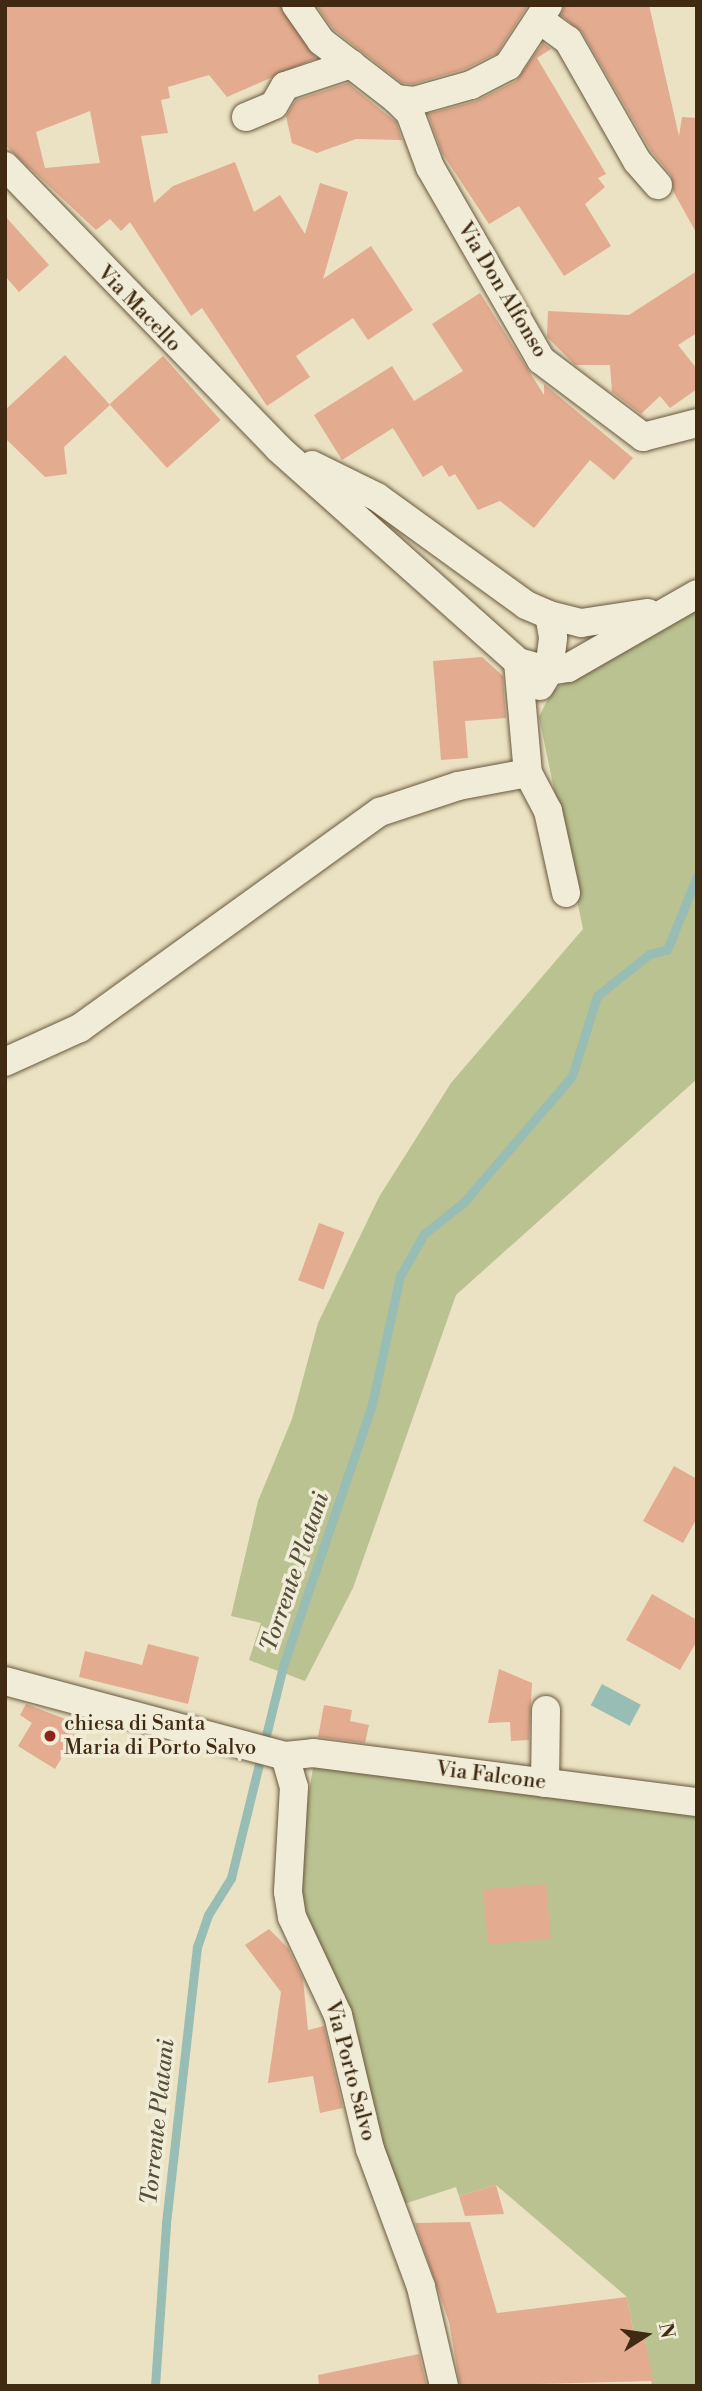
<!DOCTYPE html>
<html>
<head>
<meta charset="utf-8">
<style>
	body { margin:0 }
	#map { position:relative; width:702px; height:2391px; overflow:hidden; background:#eae2c2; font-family:"Libre Bodoni",serif }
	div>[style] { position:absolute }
	.green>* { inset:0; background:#bac291 }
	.water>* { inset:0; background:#98bdb4; transform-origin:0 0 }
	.stream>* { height:9px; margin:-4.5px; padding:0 4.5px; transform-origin:4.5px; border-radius:4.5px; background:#98bdb4 }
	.building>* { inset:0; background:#e3ab8f; transform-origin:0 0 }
	.roads { filter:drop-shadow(0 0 2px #6a583e) drop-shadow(0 0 2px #6a583e) }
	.minor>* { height:28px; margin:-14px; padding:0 14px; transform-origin:14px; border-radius:14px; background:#f1ecd7 }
	.dots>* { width:19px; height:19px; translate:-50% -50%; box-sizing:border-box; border:4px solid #f1ecd7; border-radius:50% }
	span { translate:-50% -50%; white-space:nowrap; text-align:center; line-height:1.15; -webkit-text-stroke:7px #f1ecd7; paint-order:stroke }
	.street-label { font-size:21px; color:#402a12 }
	.poi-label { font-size:21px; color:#402a12 }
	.left { translate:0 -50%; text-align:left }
	.water-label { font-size:23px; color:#564f3a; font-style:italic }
	.frame { position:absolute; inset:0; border:7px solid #402a12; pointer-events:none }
	.north { position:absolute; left:611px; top:2300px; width:70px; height:70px; -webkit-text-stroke:5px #f1ecd7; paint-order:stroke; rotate:78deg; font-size:19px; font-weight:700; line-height:28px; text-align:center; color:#402a12 }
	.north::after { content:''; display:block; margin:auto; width:24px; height:32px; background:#402a12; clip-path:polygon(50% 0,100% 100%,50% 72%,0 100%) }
</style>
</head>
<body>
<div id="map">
	<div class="green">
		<div style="clip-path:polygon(697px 608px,697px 1079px,456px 1295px,353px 1588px,305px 1681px,249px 1660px,261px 1623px,231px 1616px,258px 1501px,292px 1419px,318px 1323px,379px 1197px,451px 1083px,583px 929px,539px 717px,551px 692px,574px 676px)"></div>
		<div style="clip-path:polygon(314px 1762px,697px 1813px,697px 2386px,652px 2386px,645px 2339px,635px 2341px,627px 2297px,496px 2185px,459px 2196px,456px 2187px,401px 2205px,310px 1935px,296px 1870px)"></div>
	</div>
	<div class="water">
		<div style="left:602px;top:1684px;width:44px;height:24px;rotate:28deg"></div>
	</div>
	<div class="stream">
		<div style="left:155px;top:2386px;width:163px;rotate:-86.1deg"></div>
		<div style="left:166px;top:2223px;width:278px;rotate:-83.6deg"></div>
		<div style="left:197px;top:1947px;width:34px;rotate:-71deg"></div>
		<div style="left:208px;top:1915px;width:44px;rotate:-58.1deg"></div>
		<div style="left:231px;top:1878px;width:218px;rotate:-76.2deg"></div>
		<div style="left:283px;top:1666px;width:277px;rotate:-71.2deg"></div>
		<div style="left:372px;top:1404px;width:131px;rotate:-77.7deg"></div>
		<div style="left:400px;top:1276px;width:48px;rotate:-60.3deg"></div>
		<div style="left:424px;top:1234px;width:51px;rotate:-38.7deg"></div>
		<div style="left:464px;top:1202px;width:166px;rotate:-49.4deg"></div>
		<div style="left:572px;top:1076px;width:84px;rotate:-72.6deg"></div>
		<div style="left:597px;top:996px;width:67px;rotate:-38.9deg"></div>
		<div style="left:649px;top:954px;width:18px;rotate:-13deg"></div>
		<div style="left:667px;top:950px;width:80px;rotate:-67.9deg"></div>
	</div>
	<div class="building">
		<div style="clip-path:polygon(evenodd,5px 5px,280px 5px,316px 58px,227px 97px,209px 75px,168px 87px,170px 98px,161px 100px,168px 133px,141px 136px,154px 203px,173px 186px,235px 162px,254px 212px,280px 195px,305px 234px,320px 183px,348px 192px,323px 279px,371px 246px,413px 310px,368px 340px,353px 318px,296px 356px,310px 377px,267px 406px,202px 308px,191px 316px,130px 222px,121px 231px,110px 219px,96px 230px,5px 145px,5px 5px,90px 111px,100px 163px,45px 168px,36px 132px,90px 111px)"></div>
		<div style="clip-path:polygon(316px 5px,528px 5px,497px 53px,465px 69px,413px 84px,402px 83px,333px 29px)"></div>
		<div style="clip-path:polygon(565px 5px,649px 5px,679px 136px,682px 117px,697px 118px,697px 234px,673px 191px,671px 175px,651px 151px,582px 32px,561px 15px)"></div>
		<div style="clip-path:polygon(543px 43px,551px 49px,537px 58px,606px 174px,598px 178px,605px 187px,585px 204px,611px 246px,564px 276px,519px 206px,489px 224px,442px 153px,428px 114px,476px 101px,516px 81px)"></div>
		<div style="clip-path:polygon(348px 83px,396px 122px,402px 140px,356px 139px,317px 153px,292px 143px,286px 116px,296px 100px)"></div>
		<div style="clip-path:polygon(5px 216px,49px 265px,19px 292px,5px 276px)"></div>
		<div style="clip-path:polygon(697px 271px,697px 333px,678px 345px,697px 369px,697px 389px,670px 408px,660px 396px,641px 414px,612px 392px,610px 365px,575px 365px,547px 337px,548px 311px,629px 315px)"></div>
		<div style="clip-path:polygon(480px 293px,544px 395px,544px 384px,633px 458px,614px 480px,590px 460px,534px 528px,500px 501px,478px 510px,455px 474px,449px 477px,442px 465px,423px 477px,393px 428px,342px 460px,314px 415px,392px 366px,414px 401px,463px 371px,432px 324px)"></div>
		<div style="clip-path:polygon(65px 355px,110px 405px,64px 447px,67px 474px,45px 477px,5px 438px,5px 410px)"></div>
		<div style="left:163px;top:356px;width:86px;height:72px;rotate:48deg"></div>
		<div style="clip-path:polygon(482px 657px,503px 676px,506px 718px,465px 721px,468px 758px,441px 760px,433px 661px)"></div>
		<div style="left:319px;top:1223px;width:27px;height:61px;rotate:20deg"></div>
		<div style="clip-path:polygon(674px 1466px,697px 1479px,697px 1518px,683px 1543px,643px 1521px)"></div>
		<div style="clip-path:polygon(652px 1594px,697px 1620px,697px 1641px,680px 1670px,626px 1640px)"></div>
		<div style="clip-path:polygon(148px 1644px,199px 1657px,188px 1704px,79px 1677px,85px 1651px,142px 1665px)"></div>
		<div style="clip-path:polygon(499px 1669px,532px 1683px,529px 1740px,511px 1741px,510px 1722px,488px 1723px)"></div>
		<div style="clip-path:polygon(26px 1704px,81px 1725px,55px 1769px,18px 1746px,32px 1723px,20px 1715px)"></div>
		<div style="clip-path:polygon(324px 1705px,352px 1710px,350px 1721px,369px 1725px,365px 1743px,318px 1737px)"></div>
		<div style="left:546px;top:1884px;width:55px;height:63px;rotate:85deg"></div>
		<div style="clip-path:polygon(269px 1929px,288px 1948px,303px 1979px,308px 2030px,324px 2026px,343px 2108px,320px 2113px,313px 2076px,268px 2083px,281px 1992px,245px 1945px)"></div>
		<div style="clip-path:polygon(496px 2185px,504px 2214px,465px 2216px,459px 2196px)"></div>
		<div style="clip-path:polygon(470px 2222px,497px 2313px,627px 2297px,635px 2341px,645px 2339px,653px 2381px,460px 2386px,449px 2322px,415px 2223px)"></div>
		<div style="clip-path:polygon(419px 2354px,427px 2386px,319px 2386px,318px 2375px)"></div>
	</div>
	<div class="roads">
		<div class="minor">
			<div style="left:296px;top:5px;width:44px;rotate:55.2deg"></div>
			<div style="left:321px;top:41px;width:95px;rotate:37.7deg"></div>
			<div style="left:396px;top:99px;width:18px;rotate:6deg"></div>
			<div style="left:414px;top:101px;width:59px;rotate:-15.7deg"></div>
			<div style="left:471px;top:85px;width:42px;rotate:-27.2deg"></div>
			<div style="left:508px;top:66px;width:73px;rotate:-56.7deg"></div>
			<div style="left:540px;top:20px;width:34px;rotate:36deg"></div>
			<div style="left:568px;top:40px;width:139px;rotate:60.3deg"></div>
			<div style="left:637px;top:161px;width:32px;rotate:49deg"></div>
			<div style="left:396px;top:99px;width:20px;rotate:45deg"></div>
			<div style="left:410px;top:113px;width:58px;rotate:69.7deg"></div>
			<div style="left:430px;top:167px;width:223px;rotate:60.1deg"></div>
			<div style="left:541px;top:360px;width:128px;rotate:37deg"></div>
			<div style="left:643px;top:437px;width:56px;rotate:-14.5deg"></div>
			<div style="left:246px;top:117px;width:30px;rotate:-23deg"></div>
			<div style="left:274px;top:105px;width:22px;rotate:-60deg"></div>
			<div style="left:285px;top:86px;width:70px;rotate:-18.4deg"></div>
			<div style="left:5px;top:166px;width:392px;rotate:45.9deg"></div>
			<div style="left:278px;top:448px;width:322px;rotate:41.7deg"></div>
			<div style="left:518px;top:662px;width:32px;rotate:16deg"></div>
			<div style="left:549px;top:671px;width:19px;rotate:-9deg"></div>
			<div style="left:568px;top:668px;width:149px;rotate:-29.8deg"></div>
			<div style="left:312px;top:465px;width:72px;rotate:26.2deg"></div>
			<div style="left:377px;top:497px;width:184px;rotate:35.9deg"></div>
			<div style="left:526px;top:605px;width:25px;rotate:23deg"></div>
			<div style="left:549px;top:615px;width:33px;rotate:14deg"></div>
			<div style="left:581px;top:623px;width:68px;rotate:-8.5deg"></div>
			<div style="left:518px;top:662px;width:111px;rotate:84.9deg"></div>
			<div style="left:528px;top:773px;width:43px;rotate:62.2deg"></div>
			<div style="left:548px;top:811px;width:84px;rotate:77.6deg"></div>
			<div style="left:540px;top:686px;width:17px;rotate:-59deg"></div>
			<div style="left:549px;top:671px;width:34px;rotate:-83deg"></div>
			<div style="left:553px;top:637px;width:22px;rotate:-100deg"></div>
			<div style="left:5px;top:1062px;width:82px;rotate:-24.4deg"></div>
			<div style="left:80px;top:1028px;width:370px;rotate:-35.8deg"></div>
			<div style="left:380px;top:812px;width:82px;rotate:-18.4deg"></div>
			<div style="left:458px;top:786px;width:71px;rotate:-10.5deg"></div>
			<div style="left:5px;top:1681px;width:290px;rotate:15deg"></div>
			<div style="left:285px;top:1756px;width:28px;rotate:-6deg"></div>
			<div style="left:313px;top:1753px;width:387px;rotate:7.3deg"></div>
			<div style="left:285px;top:1756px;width:32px;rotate:74deg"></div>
			<div style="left:294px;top:1787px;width:105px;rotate:93.3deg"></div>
			<div style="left:288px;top:1892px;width:25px;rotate:81deg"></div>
			<div style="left:292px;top:1917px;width:108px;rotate:64.9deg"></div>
			<div style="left:338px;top:2015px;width:138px;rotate:76.6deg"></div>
			<div style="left:370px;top:2149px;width:147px;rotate:69.7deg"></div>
			<div style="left:421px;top:2287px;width:102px;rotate:76.9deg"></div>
			<div style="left:545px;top:1783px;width:73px;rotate:-89.2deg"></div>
		</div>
	</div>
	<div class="dots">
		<div style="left:50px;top:1736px;background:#8f2418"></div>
	</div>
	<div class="street-label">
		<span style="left:502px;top:290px;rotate:59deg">Via Don Alfonso</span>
		<span style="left:139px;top:309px;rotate:46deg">Via Macello</span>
		<span style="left:491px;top:1776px;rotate:7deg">Via Falcone</span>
		<span style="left:350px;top:2071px;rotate:75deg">Via Porto Salvo</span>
	</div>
	<div class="poi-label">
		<span class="left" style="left:64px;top:1736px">chiesa di Santa<br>Maria di Porto Salvo</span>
	</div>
	<div class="water-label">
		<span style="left:295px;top:1572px;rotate:-71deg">Torrente Platani</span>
		<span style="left:158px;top:2122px;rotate:-84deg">Torrente Platani</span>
	</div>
	<div class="frame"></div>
	<div class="north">N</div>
</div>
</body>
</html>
